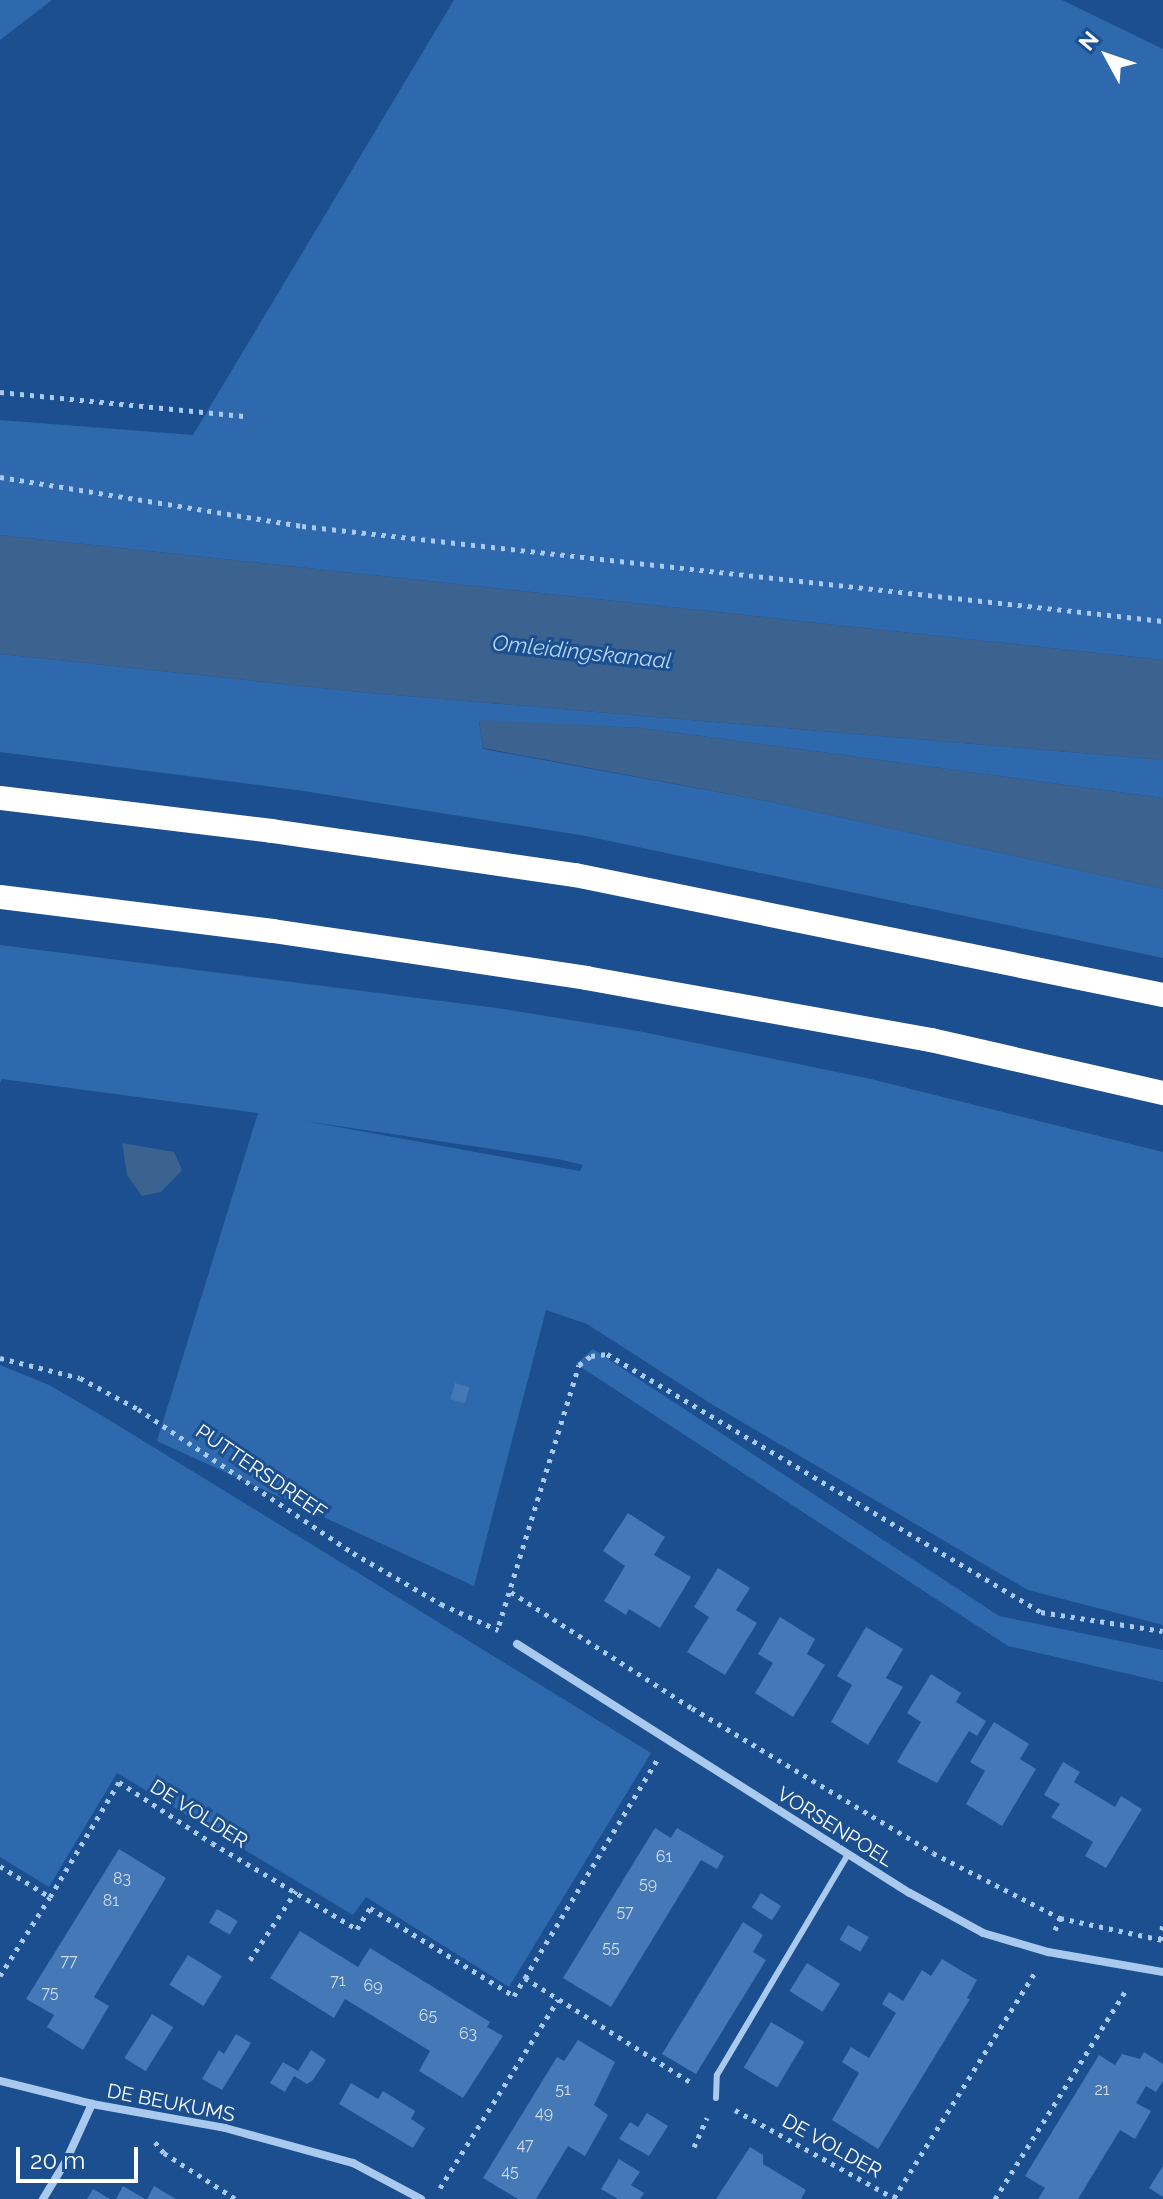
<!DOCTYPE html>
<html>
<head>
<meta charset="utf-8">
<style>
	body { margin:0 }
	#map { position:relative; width:1163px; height:2199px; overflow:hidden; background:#1b4f8f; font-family:Raleway,sans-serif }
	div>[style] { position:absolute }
	.green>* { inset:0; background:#2e69ad }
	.water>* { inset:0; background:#3c6290 }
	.building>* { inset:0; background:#4478b7; transform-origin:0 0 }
	.path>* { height:5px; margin-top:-2.5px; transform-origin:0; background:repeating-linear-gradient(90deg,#a9c9ee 0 4px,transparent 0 10px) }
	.service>* { height:6px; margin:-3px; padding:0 3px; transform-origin:3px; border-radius:3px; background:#a9c9ee }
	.minor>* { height:8px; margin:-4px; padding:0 4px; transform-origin:4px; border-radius:4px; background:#a9c9ee }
	.motorway>* { height:24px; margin:-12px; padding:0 12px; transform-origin:12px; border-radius:12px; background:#fff }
	span { translate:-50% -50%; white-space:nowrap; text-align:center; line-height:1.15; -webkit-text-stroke:6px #1b4f8f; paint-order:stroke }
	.number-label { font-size:16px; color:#d0dded }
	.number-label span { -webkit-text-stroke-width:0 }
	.street-label { font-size:20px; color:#fff }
	.water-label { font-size:22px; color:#b5d3f5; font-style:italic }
	.north { position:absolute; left:1067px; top:16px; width:80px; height:80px; -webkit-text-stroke:6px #1b4f8f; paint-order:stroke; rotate:310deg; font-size:22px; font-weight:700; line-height:32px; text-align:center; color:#fff }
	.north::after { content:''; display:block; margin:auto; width:28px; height:36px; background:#fff; clip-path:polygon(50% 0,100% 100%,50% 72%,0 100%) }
	.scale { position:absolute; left:16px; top:2147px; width:122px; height:36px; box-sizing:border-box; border:4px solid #fff; border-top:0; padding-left:10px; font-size:24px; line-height:28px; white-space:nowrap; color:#fff; -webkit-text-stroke:6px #1b4f8f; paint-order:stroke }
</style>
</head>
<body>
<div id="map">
	<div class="green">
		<div style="clip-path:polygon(0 0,52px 0,0 40px)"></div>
		<div style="clip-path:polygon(454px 0,1062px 0,1163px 49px,1163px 660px,0 535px,0 420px,193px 435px)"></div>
		<div style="clip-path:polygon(0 654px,359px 692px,1163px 760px,1163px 798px,642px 728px,479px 721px,483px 749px,767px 801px,1163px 889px,1163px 958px,586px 836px,297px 790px,0 752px)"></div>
		<div style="clip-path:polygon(evenodd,0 945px,497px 1008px,638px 1031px,871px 1079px,1163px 1152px,1163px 1625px,1028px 1590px,713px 1405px,587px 1324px,546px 1310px,474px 1586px,157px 1441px,258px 1113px,2px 1079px,0 1083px,0 945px,305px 1121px,558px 1159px,583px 1165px,580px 1171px,305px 1121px)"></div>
		<div style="clip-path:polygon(593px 1349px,999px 1616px,1163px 1650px,1163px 1682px,1008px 1646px,576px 1364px)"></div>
		<div style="clip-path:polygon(0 1365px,49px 1385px,106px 1418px,651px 1753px,509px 1987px,366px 1897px,353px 1915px,117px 1773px,49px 1887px,0 1857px)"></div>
	</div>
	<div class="water">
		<div style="clip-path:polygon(0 535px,1163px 660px,1163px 760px,359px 692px,0 654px)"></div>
		<div style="clip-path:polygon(479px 720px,642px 728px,1163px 798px,1163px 889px,767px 801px,483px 748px)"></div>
		<div style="clip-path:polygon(122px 1143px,174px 1152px,182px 1170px,161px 1192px,142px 1196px,127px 1175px)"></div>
	</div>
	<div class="building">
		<div style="left:455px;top:1383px;width:15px;height:17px;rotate:16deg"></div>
		<div style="clip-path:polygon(628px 1513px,665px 1537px,654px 1555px,691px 1577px,660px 1628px,629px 1609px,626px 1615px,604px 1601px,625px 1566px,603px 1551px)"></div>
		<div style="clip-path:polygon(718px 1568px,750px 1588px,736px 1610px,757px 1623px,725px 1675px,687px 1652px,709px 1617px,694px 1607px)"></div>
		<div style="clip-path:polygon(780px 1617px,815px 1639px,807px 1654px,825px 1665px,793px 1717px,755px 1693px,773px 1663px,758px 1654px)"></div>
		<div style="clip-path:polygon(866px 1627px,903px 1649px,886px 1678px,903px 1687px,868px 1745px,831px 1722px,852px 1685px,837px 1676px)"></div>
		<div style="clip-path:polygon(931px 1674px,961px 1693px,956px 1702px,986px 1721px,977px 1736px,969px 1731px,937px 1783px,897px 1762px,921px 1722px,907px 1713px)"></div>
		<div style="clip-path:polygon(994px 1722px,1029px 1744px,1020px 1759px,1036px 1769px,1002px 1826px,966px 1804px,985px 1771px,970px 1762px)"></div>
		<div style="clip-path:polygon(1063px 1762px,1080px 1772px,1074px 1782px,1115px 1807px,1121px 1796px,1142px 1809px,1106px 1868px,1085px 1856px,1093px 1842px,1051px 1817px,1060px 1804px,1044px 1795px)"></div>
		<div style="clip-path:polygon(655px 1828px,671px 1838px,677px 1828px,724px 1856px,717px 1869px,701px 1860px,611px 2007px,563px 1978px)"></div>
		<div style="clip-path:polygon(119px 1849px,166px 1878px,94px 1997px,109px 2006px,83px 2050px,47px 2027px,54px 2015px,26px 1999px)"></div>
		<div style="left:761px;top:1893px;width:24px;height:17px;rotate:33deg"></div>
		<div style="left:217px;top:1909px;width:24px;height:16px;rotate:30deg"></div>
		<div style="clip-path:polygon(743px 1922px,763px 1935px,753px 1952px,766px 1960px,696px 2074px,662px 2054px)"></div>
		<div style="left:848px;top:1925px;width:24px;height:17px;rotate:30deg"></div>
		<div style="clip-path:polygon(300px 1931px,358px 1967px,370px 1948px,490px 2022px,487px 2027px,503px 2036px,463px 2098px,419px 2071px,430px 2051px,345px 1999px,334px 2018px,270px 1978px)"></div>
		<div style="left:188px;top:1955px;width:40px;height:35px;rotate:32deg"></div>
		<div style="clip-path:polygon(942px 1959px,977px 1980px,967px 1998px,970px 1999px,878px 2149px,832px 2120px,859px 2073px,842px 2062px,851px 2047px,869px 2058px,896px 2013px,882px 2004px,889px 1992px,903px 2001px,922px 1970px,931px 1976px)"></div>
		<div style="left:807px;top:1963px;width:39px;height:33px;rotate:32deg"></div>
		<div style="left:152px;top:2014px;width:25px;height:52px;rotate:32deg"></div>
		<div style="left:771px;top:2022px;width:39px;height:53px;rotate:31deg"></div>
		<div style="clip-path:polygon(236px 2034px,251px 2043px,222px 2090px,202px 2079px,219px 2050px,224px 2054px)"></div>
		<div style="clip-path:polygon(578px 2040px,615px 2062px,594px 2105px,608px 2115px,585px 2156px,568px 2146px,536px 2199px,518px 2199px,483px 2178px,557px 2057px,564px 2061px)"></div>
		<div style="clip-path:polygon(311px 2050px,326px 2060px,313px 2080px,307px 2084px,294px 2076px,285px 2092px,270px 2083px,283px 2062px,298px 2071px)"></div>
		<div style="clip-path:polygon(1144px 2052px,1163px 2064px,1163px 2081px,1156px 2092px,1146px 2086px,1136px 2103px,1151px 2111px,1135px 2139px,1120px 2130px,1078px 2199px,1038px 2199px,1045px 2188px,1025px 2176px,1099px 2055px,1115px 2065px,1122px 2054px,1140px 2059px)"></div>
		<div style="clip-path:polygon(351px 2083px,378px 2099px,383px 2091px,415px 2111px,411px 2119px,425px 2128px,413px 2148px,339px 2104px)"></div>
		<div style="clip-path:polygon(647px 2113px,668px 2126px,649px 2156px,619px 2139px,630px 2122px,638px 2127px)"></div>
		<div style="clip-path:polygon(750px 2147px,763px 2155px,763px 2164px,806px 2190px,801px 2199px,716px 2199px)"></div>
		<div style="clip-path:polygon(619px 2159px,640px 2172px,631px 2185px,644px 2193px,640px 2199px,618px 2199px,601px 2189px)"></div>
		<div style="clip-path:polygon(1163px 2166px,1163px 2197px,1149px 2188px)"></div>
		<div style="clip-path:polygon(123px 2186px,145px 2199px,116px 2199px)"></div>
		<div style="clip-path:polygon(154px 2186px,164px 2192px,176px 2199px,147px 2199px)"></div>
		<div style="clip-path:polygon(93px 2189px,110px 2199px,87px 2199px)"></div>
	</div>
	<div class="path">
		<div style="left:0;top:392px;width:245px;rotate:5.6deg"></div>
		<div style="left:0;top:477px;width:306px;rotate:9.2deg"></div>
		<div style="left:302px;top:526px;width:866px;rotate:6.3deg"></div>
		<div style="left:0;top:1358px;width:82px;rotate:14deg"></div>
		<div style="left:80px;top:1378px;width:66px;rotate:28.1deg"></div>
		<div style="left:138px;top:1409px;width:259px;rotate:33.8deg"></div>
		<div style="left:353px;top:1553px;width:102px;rotate:30.1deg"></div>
		<div style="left:441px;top:1604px;width:63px;rotate:24.5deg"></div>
		<div style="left:511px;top:1592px;width:215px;rotate:32.7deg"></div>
		<div style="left:692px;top:1708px;width:281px;rotate:31deg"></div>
		<div style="left:933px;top:1853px;width:143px;rotate:27.1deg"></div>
		<div style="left:1060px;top:1918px;width:105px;rotate:12.1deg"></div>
		<div style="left:499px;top:1625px;width:272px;rotate:-72.9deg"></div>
		<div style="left:579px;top:1365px;width:15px;rotate:-37deg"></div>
		<div style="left:591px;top:1356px;width:16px;rotate:-7deg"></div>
		<div style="left:607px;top:1354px;width:505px;rotate:30.73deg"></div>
		<div style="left:1041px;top:1612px;width:123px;rotate:8.9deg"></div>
		<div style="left:0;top:1866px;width:59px;rotate:31.8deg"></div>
		<div style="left:50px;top:1897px;width:134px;rotate:-59deg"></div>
		<div style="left:119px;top:1782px;width:111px;rotate:33.3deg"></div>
		<div style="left:212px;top:1843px;width:169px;rotate:30.7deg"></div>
		<div style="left:357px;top:1929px;width:25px;rotate:-58deg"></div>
		<div style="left:370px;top:1908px;width:169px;rotate:31.4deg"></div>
		<div style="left:514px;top:1996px;width:21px;rotate:-59deg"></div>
		<div style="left:525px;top:1978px;width:197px;rotate:32.2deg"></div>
		<div style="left:1055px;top:1930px;width:13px;rotate:-67deg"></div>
		<div style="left:1161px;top:1940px;width:18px;rotate:-84deg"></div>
		<div style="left:250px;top:1960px;width:83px;rotate:-56.3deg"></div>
		<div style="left:0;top:1976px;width:93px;rotate:-57.7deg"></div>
		<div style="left:525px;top:1978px;width:255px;rotate:-58.8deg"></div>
		<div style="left:735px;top:2110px;width:182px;rotate:29deg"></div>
		<div style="left:894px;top:2198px;width:268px;rotate:-58deg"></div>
		<div style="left:155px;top:2142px;width:14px;rotate:51deg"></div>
		<div style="left:164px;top:2153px;width:85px;rotate:32.6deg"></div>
		<div style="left:694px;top:2147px;width:32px;rotate:-66deg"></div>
		<div style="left:440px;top:2188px;width:222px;rotate:-57.9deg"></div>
		<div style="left:995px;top:2199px;width:247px;rotate:-57.9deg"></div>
	</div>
	<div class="service">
		<div style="left:716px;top:2098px;width:23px;rotate:-88deg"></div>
		<div style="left:717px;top:2075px;width:257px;rotate:-59.3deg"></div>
	</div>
	<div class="minor">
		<div style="left:517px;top:1644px;width:465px;rotate:32.4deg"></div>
		<div style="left:910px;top:1893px;width:83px;rotate:28.7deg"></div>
		<div style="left:983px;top:1933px;width:68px;rotate:16.3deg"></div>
		<div style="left:1048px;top:1952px;width:117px;rotate:9.9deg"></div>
		<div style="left:0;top:2081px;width:95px;rotate:14deg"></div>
		<div style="left:92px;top:2104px;width:135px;rotate:10.2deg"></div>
		<div style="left:225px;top:2128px;width:133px;rotate:15.3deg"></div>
		<div style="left:353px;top:2163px;width:77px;rotate:27.9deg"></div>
		<div style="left:43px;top:2199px;width:44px;rotate:-58.8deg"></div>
		<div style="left:66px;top:2161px;width:63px;rotate:-65.5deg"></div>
	</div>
	<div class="motorway">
		<div style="left:0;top:798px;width:274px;rotate:6.9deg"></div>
		<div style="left:272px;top:831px;width:306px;rotate:8.3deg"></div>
		<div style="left:575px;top:875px;width:600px;rotate:11.53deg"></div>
		<div style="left:0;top:897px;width:275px;rotate:7.1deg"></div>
		<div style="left:273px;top:931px;width:317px;rotate:8.5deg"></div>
		<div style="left:586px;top:978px;width:351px;rotate:10.2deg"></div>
		<div style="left:931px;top:1040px;width:238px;rotate:12.9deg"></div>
	</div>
	<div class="number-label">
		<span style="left:664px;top:1857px">61</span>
		<span style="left:122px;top:1879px">83</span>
		<span style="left:648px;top:1884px">59</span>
		<span style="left:111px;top:1901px">81</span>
		<span style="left:625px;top:1912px">57</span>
		<span style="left:611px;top:1948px">55</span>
		<span style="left:69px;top:1961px">77</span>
		<span style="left:338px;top:1981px">71</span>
		<span style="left:373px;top:1986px">69</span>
		<span style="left:50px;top:1993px">75</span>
		<span style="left:428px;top:2016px">65</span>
		<span style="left:468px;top:2034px">63</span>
		<span style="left:563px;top:2090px">51</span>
		<span style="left:1102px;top:2090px">21</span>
		<span style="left:544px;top:2113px">49</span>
		<span style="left:525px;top:2145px">47</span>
		<span style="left:510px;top:2172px">45</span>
	</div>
	<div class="street-label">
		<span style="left:261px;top:1472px;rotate:34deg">PUTTERSDREEF</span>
		<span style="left:199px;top:1814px;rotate:32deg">DE VOLDER</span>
		<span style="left:835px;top:1827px;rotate:32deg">VORSENPOEL</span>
		<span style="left:171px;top:2103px;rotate:11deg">DE BEUKUMS</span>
		<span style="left:832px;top:2146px;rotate:29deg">DE VOLDER</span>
	</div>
	<div class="water-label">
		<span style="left:582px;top:652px;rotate:6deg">Omleidingskanaal</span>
	</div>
	<div class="north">N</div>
	<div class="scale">20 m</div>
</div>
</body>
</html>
